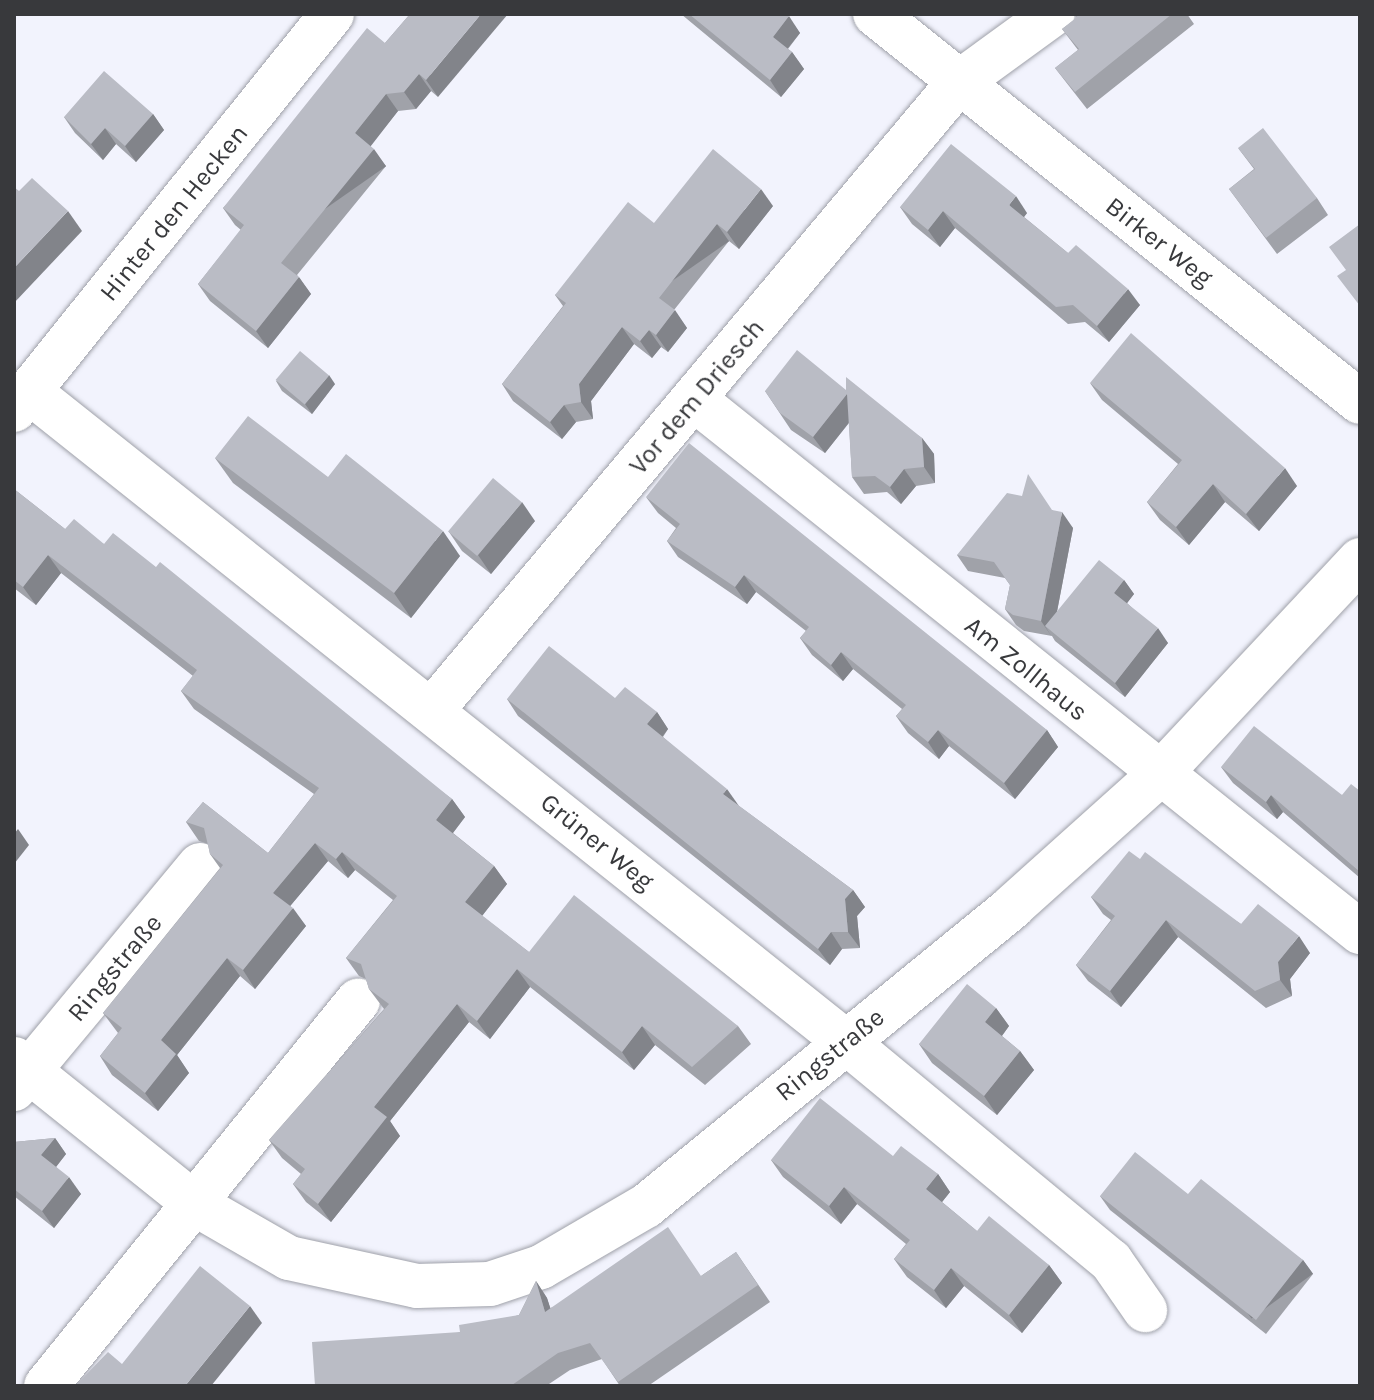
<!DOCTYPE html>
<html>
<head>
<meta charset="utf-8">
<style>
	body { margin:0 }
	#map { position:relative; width:1374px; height:1400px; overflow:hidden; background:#f2f3fd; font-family:Karla,sans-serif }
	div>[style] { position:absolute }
	.roads { filter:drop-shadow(0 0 2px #9fa1a9) drop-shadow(0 0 2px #9fa1a9) }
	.minor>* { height:44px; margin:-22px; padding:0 22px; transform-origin:22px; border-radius:22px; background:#fff }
	.wall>* { inset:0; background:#a0a2a9 }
	.shaded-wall>* { inset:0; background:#82848a; transform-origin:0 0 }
	.building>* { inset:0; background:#babcc5; transform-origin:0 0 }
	span { translate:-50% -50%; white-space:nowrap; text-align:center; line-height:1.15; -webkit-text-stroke:8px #fff; paint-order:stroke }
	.street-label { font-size:26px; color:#38393c }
	.frame { position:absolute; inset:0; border:16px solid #38393c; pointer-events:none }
</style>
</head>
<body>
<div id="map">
	<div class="roads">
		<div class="minor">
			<div style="left:875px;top:14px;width:621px;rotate:38.66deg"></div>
			<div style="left:31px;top:393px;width:1042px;rotate:38.53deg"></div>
			<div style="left:846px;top:1042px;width:344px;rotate:39.6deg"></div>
			<div style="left:1111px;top:1261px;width:60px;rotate:55.2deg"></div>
			<div style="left:695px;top:400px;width:852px;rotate:38.66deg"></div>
			<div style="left:14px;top:410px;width:508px;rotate:-51.23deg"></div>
			<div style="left:433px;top:709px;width:817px;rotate:-50.01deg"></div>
			<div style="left:958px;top:83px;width:117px;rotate:-36deg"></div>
			<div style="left:14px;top:1059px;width:232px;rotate:38.7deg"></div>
			<div style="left:195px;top:1204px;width:108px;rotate:29.9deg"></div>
			<div style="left:289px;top:1258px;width:131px;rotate:12.3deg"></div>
			<div style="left:417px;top:1286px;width:73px;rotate:-1.6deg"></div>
			<div style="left:490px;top:1284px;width:54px;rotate:-18.4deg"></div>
			<div style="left:541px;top:1267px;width:121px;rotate:-30.2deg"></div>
			<div style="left:646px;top:1206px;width:473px;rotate:-39.2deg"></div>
			<div style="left:1012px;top:907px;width:196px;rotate:-41.9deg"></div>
			<div style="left:1158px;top:776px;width:296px;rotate:-46.9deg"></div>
			<div style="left:14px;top:1089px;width:291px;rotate:-50.3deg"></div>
			<div style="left:46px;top:1386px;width:496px;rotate:-51deg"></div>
		</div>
	</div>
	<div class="wall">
		<div style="clip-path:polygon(410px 14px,438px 97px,431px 91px,416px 109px,398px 111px,370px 146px,386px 166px,297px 275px,311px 294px,268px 348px,210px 301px,198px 284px,241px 230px,235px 225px,223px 208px,385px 43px)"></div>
		<div style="clip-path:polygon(681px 14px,786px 14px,800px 33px,788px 49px,792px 52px,804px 69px,781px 97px)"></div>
		<div style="clip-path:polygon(1074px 14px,1187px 14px,1194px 24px,1087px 109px,1055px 68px,1078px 50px,1062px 29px,1077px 18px)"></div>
		<div style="clip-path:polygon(153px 114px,164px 130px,136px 162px,116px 144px,103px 160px,75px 133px,64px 117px)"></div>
		<div style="clip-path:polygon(1238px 148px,1317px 198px,1328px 215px,1277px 254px,1229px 189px,1254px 169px)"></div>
		<div style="clip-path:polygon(773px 206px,739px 249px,729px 241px,674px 310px,687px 328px,668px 352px,661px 347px,652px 358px,634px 344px,591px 401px,593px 419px,576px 422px,562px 439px,513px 401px,502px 384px,563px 306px,555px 295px,654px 223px)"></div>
		<div style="clip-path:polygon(900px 207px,1027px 213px,1024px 217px,1068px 253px,1140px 305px,1109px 342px,1085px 322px,1068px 324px,955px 228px,940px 247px,912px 224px)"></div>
		<div style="clip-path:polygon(276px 381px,335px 384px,312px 414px,282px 391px)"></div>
		<div style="clip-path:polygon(1090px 383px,1297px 486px,1259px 531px,1225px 502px,1189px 545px,1160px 520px,1147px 502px,1178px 464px,1102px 400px)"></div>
		<div style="clip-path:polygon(846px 390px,922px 438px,934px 454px,935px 483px,916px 486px,901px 504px,887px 492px,864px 494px,852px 477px,849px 423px,825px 453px,791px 430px,765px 391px)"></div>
		<div style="clip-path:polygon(215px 458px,328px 477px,460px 556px,411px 618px,233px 483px)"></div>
		<div style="clip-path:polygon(14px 489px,65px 529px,104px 544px,452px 799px,465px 817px,453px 833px,494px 866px,507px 884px,482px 916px,529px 952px,738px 1026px,751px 1044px,705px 1085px,655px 1045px,634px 1070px,530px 987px,490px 1039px,469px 1022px,390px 1121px,400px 1136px,331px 1222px,306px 1202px,293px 1184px,301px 1174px,282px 1158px,269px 1140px,384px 1009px,369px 989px,366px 979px,359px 976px,346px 958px,393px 900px,355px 870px,348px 878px,328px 861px,290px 906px,306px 926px,255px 989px,240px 976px,177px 1055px,189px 1073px,158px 1111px,112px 1075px,100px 1056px,118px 1033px,103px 1013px,220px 868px,210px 854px,208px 844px,199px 841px,186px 822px,203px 802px,268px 853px,314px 794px,194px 709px,181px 691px,193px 676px,61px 573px,36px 605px,14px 588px)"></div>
		<div style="clip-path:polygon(646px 497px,1047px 730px,1058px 747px,1015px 799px,949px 746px,939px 759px,908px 733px,896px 716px,902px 709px,853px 669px,843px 681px,812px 655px,800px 638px,806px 631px,756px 592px,747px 604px,678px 557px,667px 541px,676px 528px,658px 513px)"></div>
		<div style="clip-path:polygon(1052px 510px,1073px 528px,1057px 612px,1124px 580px,1134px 594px,1127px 603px,1168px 643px,1125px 697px,1055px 641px,1052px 636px,1024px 631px,1016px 625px,1005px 609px,1010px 585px,1005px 578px,968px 571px,957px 555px)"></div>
		<div style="clip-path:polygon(535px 521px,491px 574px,462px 551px,449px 532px)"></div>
		<div style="clip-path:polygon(615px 698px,657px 712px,668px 729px,663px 737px,739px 806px,853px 890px,865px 907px,857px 916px,860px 948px,842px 949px,830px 965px,518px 716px,507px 699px)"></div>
		<div style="clip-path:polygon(1221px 767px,1342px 795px,1360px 791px,1360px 878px,1283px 812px,1277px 819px,1233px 783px)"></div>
		<div style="clip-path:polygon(1140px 859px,1241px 924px,1310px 953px,1290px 979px,1292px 996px,1266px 1008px,1178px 937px,1121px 1007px,1088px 981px,1076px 965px,1111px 920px,1103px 914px,1091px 897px)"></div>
		<div style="clip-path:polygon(996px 1008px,1009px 1026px,1002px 1036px,1020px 1051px,1034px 1070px,997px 1115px,932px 1063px,919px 1044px)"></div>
		<div style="clip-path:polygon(55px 1138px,66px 1154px,56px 1167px,81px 1194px,54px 1228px,14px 1196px,14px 1142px)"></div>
		<div style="clip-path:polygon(893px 1156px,938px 1174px,950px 1192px,942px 1202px,977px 1231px,1049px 1265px,1062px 1283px,1022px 1333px,964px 1286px,946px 1308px,907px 1277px,894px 1259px,906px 1244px,857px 1204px,841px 1224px,783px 1177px,771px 1160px)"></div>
		<div style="clip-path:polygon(1188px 1194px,1303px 1260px,1313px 1274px,1266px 1334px,1110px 1210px,1100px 1196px)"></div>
		<div style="clip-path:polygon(736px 1252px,770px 1302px,648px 1386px,620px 1386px,602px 1359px,570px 1370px,546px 1386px,315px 1386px,460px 1332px,519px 1315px,536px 1281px,547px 1298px,550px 1308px,701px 1276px)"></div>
	</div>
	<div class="shaded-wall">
		<div style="clip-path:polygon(481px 14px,508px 14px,438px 97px,426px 80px)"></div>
		<div style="clip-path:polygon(789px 16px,800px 33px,784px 53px,773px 37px)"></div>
		<div style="clip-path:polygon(792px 52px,804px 69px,781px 97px,770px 80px)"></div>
		<div style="clip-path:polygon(419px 74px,431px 91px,416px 109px,404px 92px)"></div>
		<div style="clip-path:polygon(386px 94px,398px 111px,367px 151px,355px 133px)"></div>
		<div style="clip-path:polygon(153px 114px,164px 130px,136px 162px,125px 146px)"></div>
		<div style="clip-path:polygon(105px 128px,116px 144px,103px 160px,91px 144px)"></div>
		<div style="left:374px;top:149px;width:21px;height:147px;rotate:55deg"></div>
		<div style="clip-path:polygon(761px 189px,773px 206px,739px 249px,727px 232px)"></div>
		<div style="clip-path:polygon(1016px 196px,1027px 213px,1020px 222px,1009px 205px)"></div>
		<div style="clip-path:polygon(68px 211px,82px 231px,14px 303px,14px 268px)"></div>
		<div style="clip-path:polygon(943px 211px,955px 228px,940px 247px,928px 230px)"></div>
		<div style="left:717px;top:224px;width:21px;height:94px;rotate:55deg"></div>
		<div style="clip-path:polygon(299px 277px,311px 294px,268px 348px,256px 331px)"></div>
		<div style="clip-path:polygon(1128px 289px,1140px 305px,1109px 342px,1097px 326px)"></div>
		<div style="clip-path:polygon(675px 310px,687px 328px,668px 352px,656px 335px)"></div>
		<div style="clip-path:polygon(622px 327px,634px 344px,591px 401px,593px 419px,581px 402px,579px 384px)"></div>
		<div style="clip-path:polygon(649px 330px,661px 347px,652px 358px,640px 341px)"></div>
		<div style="clip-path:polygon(329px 375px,335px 384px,312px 414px,305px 404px)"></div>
		<div style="clip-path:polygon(847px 394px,858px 411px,825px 453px,813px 437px)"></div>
		<div style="clip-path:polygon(564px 405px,576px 422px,562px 439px,550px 422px)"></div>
		<div style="clip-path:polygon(922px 438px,934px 454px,935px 483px,924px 467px)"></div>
		<div style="clip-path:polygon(1285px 468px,1297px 486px,1259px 531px,1246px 514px)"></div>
		<div style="clip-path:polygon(904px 469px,916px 486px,901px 504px,890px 487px)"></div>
		<div style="clip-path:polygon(1213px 484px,1225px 502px,1189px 545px,1176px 527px)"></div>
		<div style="clip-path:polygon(522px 502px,535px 521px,491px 574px,478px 555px)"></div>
		<div style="clip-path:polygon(1062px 512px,1073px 528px,1053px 632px,1045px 626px,1052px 637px,1041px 621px)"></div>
		<div style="clip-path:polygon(443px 531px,460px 556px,411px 618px,394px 593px)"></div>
		<div style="clip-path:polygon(48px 555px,61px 573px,36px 605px,23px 587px)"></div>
		<div style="clip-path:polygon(744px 575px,756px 592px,747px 604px,735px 587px)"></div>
		<div style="clip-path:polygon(1124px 580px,1134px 594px,1124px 607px,1114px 593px)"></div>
		<div style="clip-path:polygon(1158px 628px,1168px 643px,1125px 697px,1115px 683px)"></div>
		<div style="clip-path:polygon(841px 652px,853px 669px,843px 681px,831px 665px)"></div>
		<div style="clip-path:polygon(657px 712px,668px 729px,659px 741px,647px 724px)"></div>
		<div style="clip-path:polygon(938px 730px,949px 746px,939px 759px,928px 742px)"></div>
		<div style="clip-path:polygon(1047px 730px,1058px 747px,1015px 799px,1004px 783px)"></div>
		<div style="clip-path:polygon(727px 789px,739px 806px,723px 794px)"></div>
		<div style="clip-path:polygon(1271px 795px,1283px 812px,1277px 819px,1266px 802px)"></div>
		<div style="clip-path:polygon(452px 799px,465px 817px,449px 838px,436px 820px)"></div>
		<div style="clip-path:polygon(18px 829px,29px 845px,14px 864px,14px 834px)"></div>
		<div style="clip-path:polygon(315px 843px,328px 861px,286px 911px,273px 893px)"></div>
		<div style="clip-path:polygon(342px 852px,355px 870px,348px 878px,336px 859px)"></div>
		<div style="clip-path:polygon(494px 866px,507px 884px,478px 921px,465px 902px)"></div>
		<div style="clip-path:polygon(853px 890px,865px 907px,857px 916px,860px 948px,848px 932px,845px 899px)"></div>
		<div style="clip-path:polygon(293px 908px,306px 926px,255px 989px,243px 970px)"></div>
		<div style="clip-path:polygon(1166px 920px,1178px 937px,1121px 1007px,1110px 991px)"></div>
		<div style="clip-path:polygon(831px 932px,842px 949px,830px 965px,818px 949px)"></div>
		<div style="clip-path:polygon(1299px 936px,1310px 953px,1290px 979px,1292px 996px,1280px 980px,1278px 962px)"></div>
		<div style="clip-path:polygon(227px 958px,240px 976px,177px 1055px,189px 1073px,158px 1111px,145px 1093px,161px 1040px)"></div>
		<div style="clip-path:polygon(517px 969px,530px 987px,490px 1039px,477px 1021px)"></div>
		<div style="clip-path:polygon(457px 1004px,469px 1022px,390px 1121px,400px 1136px,331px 1222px,318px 1204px,374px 1107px)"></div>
		<div style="clip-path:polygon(996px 1008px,1009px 1026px,998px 1041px,985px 1022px)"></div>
		<div style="clip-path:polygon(642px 1026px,655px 1045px,634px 1070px,622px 1052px)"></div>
		<div style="clip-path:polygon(1020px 1051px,1034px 1070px,997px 1115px,984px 1096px)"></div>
		<div style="clip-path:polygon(55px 1138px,66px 1154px,52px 1172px,41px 1155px)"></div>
		<div style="clip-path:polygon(938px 1174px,950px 1192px,938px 1207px,926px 1189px)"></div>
		<div style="clip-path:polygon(69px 1177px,81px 1194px,54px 1228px,42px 1211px)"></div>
		<div style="clip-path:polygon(844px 1187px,857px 1204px,841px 1224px,829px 1206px)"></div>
		<div style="left:1303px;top:1260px;width:17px;height:76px;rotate:54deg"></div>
		<div style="clip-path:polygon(1049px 1265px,1062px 1283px,1022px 1333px,1009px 1315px)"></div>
		<div style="clip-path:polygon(951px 1268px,964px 1286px,946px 1308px,934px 1290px)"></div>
		<div style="clip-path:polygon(536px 1281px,547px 1298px,557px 1328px,545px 1312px)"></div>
		<div style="clip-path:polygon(250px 1306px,262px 1323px,211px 1386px,185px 1386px)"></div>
	</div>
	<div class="building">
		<div style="clip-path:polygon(410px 14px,481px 14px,426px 80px,419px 74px,404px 92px,386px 94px,355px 133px,374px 149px,281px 263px,299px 277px,256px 331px,198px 284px,244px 225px,223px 208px,367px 28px,385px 43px)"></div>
		<div style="clip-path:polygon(689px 14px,786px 14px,789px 16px,773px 37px,792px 52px,770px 80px)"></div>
		<div style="clip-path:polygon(1074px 14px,1172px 14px,1075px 92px,1055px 68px,1079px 49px,1062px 29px,1077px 17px)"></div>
		<div style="clip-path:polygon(104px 71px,153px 114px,125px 146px,105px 128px,91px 144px,64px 117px)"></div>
		<div style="clip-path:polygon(1263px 128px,1317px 198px,1266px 238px,1229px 189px,1255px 169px,1238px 148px)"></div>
		<div style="clip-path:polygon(951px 144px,1016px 196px,1009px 205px,1068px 253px,1076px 245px,1128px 289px,1097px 326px,1073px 305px,1056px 307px,943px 211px,928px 230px,900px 207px)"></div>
		<div style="clip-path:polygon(713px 149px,761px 189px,727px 232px,717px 224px,659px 298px,675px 310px,656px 335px,649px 330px,640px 341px,622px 327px,579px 384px,581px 402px,564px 405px,550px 422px,502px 384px,566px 303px,555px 295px,628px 202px,654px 223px)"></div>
		<div style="clip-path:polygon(32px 178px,68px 211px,14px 268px,14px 187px,19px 191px)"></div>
		<div style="clip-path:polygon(1360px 224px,1360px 306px,1337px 276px,1346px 270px,1329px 247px)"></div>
		<div style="clip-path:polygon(1131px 333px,1285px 468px,1246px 514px,1213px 484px,1176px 527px,1147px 502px,1182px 460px,1090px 383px)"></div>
		<div style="clip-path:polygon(797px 350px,846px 390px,846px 377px,922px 438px,924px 467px,904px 469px,890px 487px,875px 476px,852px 477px,847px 394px,813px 437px,780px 413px,765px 391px)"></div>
		<div style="left:300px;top:351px;width:38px;height:38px;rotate:40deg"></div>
		<div style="clip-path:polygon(248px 416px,328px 477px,346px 454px,443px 531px,394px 593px,215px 458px)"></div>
		<div style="clip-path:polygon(689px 443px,1047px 730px,1004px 783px,938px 730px,928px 742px,896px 716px,906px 705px,841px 652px,831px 665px,800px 638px,809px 627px,744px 575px,735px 587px,667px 541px,680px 524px,646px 497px)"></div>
		<div style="clip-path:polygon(1028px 474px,1052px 510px,1062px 512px,1041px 621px,1013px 615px,1005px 609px,1010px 585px,994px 562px,957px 555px,1007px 493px,1022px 496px)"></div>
		<div style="left:493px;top:478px;width:38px;height:70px;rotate:40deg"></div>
		<div style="clip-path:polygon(14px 489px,65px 529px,74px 519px,104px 544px,113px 533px,156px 567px,160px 562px,452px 799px,436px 820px,494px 866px,465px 902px,529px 952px,574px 895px,738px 1026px,692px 1067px,642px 1026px,622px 1052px,517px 969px,477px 1021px,457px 1004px,374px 1107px,387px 1117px,318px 1204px,293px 1184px,305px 1169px,269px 1140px,389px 1004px,369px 989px,361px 964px,346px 958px,397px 896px,342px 852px,336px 859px,315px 843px,273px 893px,293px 908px,243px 970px,227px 958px,161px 1040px,176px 1054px,145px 1093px,100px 1056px,122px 1028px,103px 1013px,223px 865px,210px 854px,204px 828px,186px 822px,203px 802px,268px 853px,319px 788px,181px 691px,197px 670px,48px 555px,23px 587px,14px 580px)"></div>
		<div style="clip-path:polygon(1099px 560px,1124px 580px,1114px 593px,1158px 628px,1115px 683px,1045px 626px)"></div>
		<div style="clip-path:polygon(549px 646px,615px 698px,625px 687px,657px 712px,647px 724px,727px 789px,723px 794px,853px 890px,845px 899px,848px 932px,831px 932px,818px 949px,507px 699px)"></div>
		<div style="clip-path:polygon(1254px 726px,1342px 795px,1351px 784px,1360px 791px,1360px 872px,1271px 795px,1266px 802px,1221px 767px)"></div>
		<div style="clip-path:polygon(1129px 851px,1140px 859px,1145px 852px,1241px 924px,1258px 904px,1299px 936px,1278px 962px,1280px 980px,1255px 991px,1166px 920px,1110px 991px,1076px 965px,1115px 916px,1091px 897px)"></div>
		<div style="clip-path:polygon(967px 984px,996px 1008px,985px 1022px,1020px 1051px,984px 1096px,919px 1044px)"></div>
		<div style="clip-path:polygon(820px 1098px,893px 1156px,901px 1146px,938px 1174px,926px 1189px,977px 1231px,989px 1216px,1049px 1265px,1009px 1315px,951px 1268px,934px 1290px,894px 1259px,910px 1240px,844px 1187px,829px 1206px,771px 1160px)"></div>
		<div style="clip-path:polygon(55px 1138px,41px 1155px,69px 1177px,42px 1211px,14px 1189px,14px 1142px)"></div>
		<div style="clip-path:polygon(1135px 1152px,1188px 1194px,1201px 1179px,1303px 1260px,1256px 1320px,1100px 1196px)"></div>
		<div style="clip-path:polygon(668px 1227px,701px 1276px,736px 1252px,758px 1285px,618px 1382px,590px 1343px,558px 1353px,512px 1385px,512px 1386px,315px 1386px,312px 1342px,460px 1332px,459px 1325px,519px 1315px,536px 1281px,545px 1312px)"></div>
		<div style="clip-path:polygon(200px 1266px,250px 1306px,185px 1386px,75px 1386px,108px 1352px,122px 1364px)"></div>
	</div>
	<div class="street-label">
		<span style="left:174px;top:213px;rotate:-51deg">Hinter den Hecken</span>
		<span style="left:1159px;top:242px;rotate:38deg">Birker Weg</span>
		<span style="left:697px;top:397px;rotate:-50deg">Vor dem Driesch</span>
		<span style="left:1026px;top:669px;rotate:39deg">Am Zollhaus</span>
		<span style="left:597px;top:842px;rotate:39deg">Grüner Weg</span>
		<span style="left:115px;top:968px;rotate:-50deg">Ringstraße</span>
		<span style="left:830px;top:1055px;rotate:-39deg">Ringstraße</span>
	</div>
	<div class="frame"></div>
</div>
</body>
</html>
